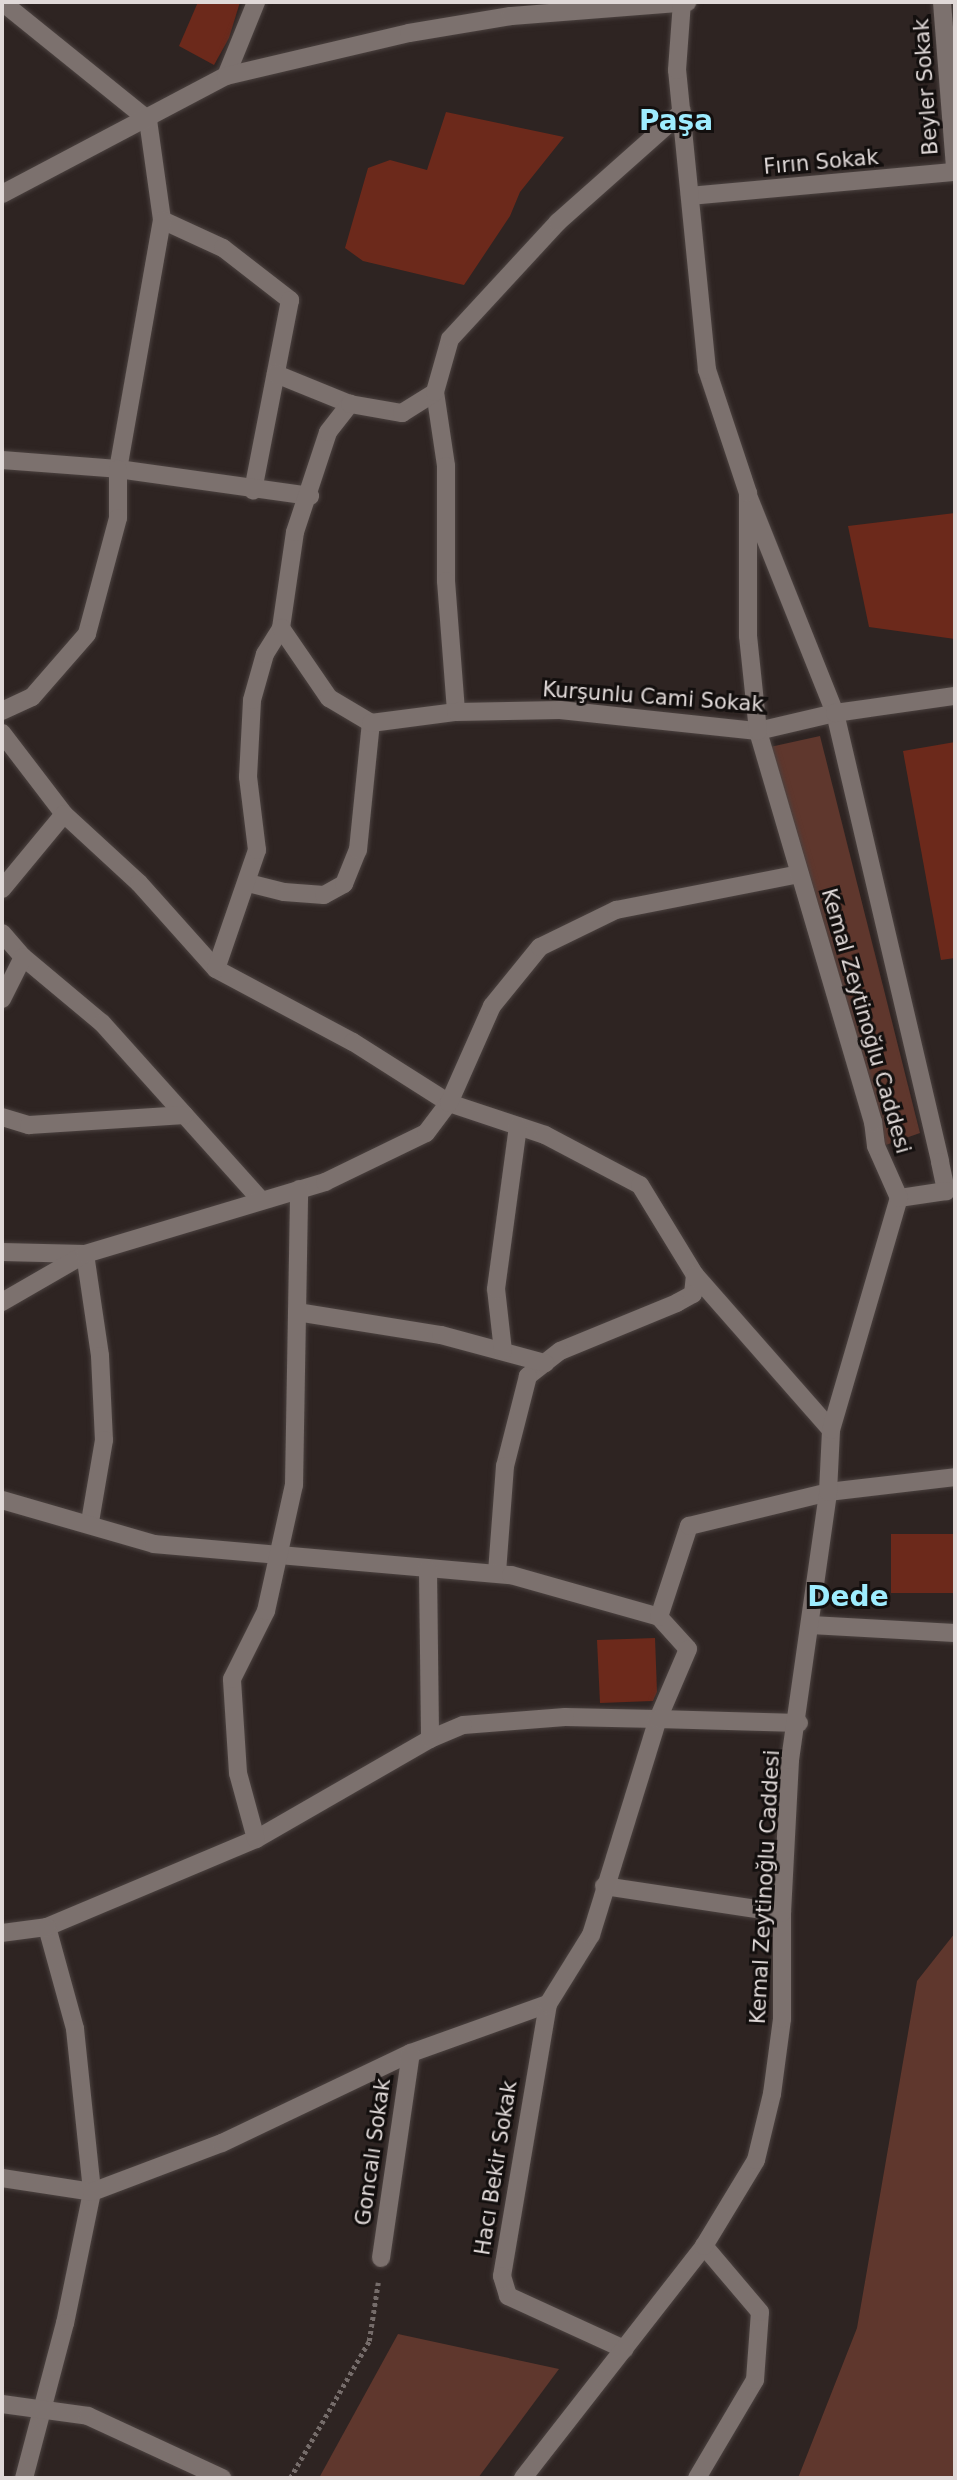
<!DOCTYPE html>
<html>
<head>
<meta charset="utf-8">
<style>
	body { margin:0 }
	#map { position:relative; width:957px; height:2480px; overflow:hidden; background:#2e2422; font-family:"DejaVu Sans",sans-serif }
	div>[style] { position:absolute }
	.green>* { inset:0; background:#5f372d }
	.building>* { inset:0; background:#6c291b; transform-origin:0 0 }
	.path>* { height:4.5px; margin-top:-2.25px; transform-origin:0; background:repeating-linear-gradient(90deg,#756c6a 0 3.5px,transparent 0 7px) }
	.roads { filter:drop-shadow(0 0 2px #4b4240) drop-shadow(0 0 2px #4b4240) }
	.pedestrian>* { height:18px; margin:-9px; padding:0 9px; transform-origin:9px; border-radius:9px; background:#7c716e }
	.minor>* { height:18px; margin:-9px; padding:0 9px; transform-origin:9px; border-radius:9px; background:#7c716e }
	.tertiary>* { height:18px; margin:-9px; padding:0 9px; transform-origin:9px; border-radius:9px; background:#7c716e }
	span { translate:-50% -50%; white-space:nowrap; text-align:center; line-height:1.15; -webkit-text-stroke:6px #130f0e; paint-order:stroke }
	.street-label { font-size:21px; color:#e0d9d8 }
	.district-label { font-size:28px; color:#9eecfe; font-weight:700 }
	.frame { position:absolute; inset:0; border:4px solid #e0d9d8; pointer-events:none }
</style>
</head>
<body>
<div id="map">
	<div class="green">
		<div style="clip-path:polygon(820px 736px,920px 1133px,880px 1147px,770px 747px)"></div>
		<div style="clip-path:polygon(955px 1933px,955px 2478px,798px 2478px,857px 2328px,917px 1981px)"></div>
		<div style="clip-path:polygon(398px 2334px,559px 2369px,478px 2478px,319px 2478px)"></div>
	</div>
	<div class="building">
		<div style="clip-path:polygon(198px 2px,240px 2px,229px 38px,214px 65px,179px 46px)"></div>
		<div style="clip-path:polygon(446px 112px,564px 137px,520px 192px,510px 216px,464px 285px,363px 261px,345px 248px,368px 168px,390px 160px,427px 170px)"></div>
		<div style="clip-path:polygon(955px 513px,955px 639px,869px 627px,848px 526px)"></div>
		<div style="clip-path:polygon(955px 742px,955px 958px,941px 960px,903px 751px)"></div>
		<div style="left:955px;top:1534px;width:59px;height:64px;rotate:90deg"></div>
		<div style="clip-path:polygon(655px 1638px,657px 1692px,653px 1701px,600px 1703px,597px 1640px)"></div>
	</div>
	<div class="path">
		<div style="left:290px;top:2478px;width:158px;rotate:-60deg"></div>
		<div style="left:369px;top:2341px;width:59px;rotate:-81.2deg"></div>
	</div>
	<div class="roads">
		<div class="pedestrian">
			<div style="left:942px;top:2px;width:168px;rotate:85.5deg"></div>
		</div>
		<div class="minor">
			<div style="left:2px;top:2px;width:188px;rotate:38.9deg"></div>
			<div style="left:148px;top:120px;width:101px;rotate:82deg"></div>
			<div style="left:162px;top:220px;width:67px;rotate:24.7deg"></div>
			<div style="left:223px;top:248px;width:85px;rotate:37.8deg"></div>
			<div style="left:290px;top:300px;width:194px;rotate:101deg"></div>
			<div style="left:226px;top:76px;width:80px;rotate:-67.9deg"></div>
			<div style="left:2px;top:194px;width:253px;rotate:-27.8deg"></div>
			<div style="left:226px;top:76px;width:188px;rotate:-13.2deg"></div>
			<div style="left:409px;top:33px;width:103px;rotate:-9.5deg"></div>
			<div style="left:511px;top:16px;width:177px;rotate:-4.5deg"></div>
			<div style="left:690px;top:196px;width:266px;rotate:-5.2deg"></div>
			<div style="left:162px;top:220px;width:253px;rotate:100deg"></div>
			<div style="left:118px;top:469px;width:194px;rotate:8deg"></div>
			<div style="left:276px;top:374px;width:80px;rotate:22.1deg"></div>
			<div style="left:435px;top:392px;width:75px;rotate:81.5deg"></div>
			<div style="left:446px;top:466px;width:115px;rotate:90deg"></div>
			<div style="left:446px;top:581px;width:131px;rotate:85.6deg"></div>
			<div style="left:2px;top:460px;width:116px;rotate:4.4deg"></div>
			<div style="left:118px;top:469px;width:49px;rotate:90deg"></div>
			<div style="left:118px;top:518px;width:120px;rotate:105deg"></div>
			<div style="left:87px;top:634px;width:84px;rotate:131.1deg"></div>
			<div style="left:32px;top:697px;width:33px;rotate:155deg"></div>
			<div style="left:749px;top:498px;width:232px;rotate:68.2deg"></div>
			<div style="left:835px;top:713px;width:461px;rotate:76.8deg"></div>
			<div style="left:940px;top:1162px;width:30px;rotate:78deg"></div>
			<div style="left:946px;top:1191px;width:48px;rotate:171.5deg"></div>
			<div style="left:281px;top:628px;width:97px;rotate:-81.7deg"></div>
			<div style="left:295px;top:532px;width:105px;rotate:-71.7deg"></div>
			<div style="left:328px;top:432px;width:36px;rotate:-52deg"></div>
			<div style="left:350px;top:404px;width:53px;rotate:9.8deg"></div>
			<div style="left:402px;top:413px;width:39px;rotate:-32deg"></div>
			<div style="left:435px;top:392px;width:55px;rotate:-74.2deg"></div>
			<div style="left:450px;top:339px;width:159px;rotate:-47.3deg"></div>
			<div style="left:558px;top:222px;width:166px;rotate:-41.6deg"></div>
			<div style="left:2px;top:733px;width:102px;rotate:52.6deg"></div>
			<div style="left:64px;top:814px;width:102px;rotate:42.6deg"></div>
			<div style="left:139px;top:883px;width:115px;rotate:48.2deg"></div>
			<div style="left:216px;top:969px;width:155px;rotate:28.1deg"></div>
			<div style="left:353px;top:1042px;width:114px;rotate:32.4deg"></div>
			<div style="left:449px;top:1103px;width:101px;rotate:18.4deg"></div>
			<div style="left:545px;top:1135px;width:107px;rotate:27.8deg"></div>
			<div style="left:640px;top:1185px;width:105px;rotate:58.6deg"></div>
			<div style="left:695px;top:1275px;width:19px;rotate:96deg"></div>
			<div style="left:693px;top:1294px;width:18px;rotate:151deg"></div>
			<div style="left:677px;top:1303px;width:126px;rotate:157.7deg"></div>
			<div style="left:560px;top:1351px;width:41px;rotate:142deg"></div>
			<div style="left:528px;top:1376px;width:93px;rotate:104.3deg"></div>
			<div style="left:505px;top:1466px;width:107px;rotate:94.3deg"></div>
			<div style="left:248px;top:883px;width:37px;rotate:14deg"></div>
			<div style="left:284px;top:892px;width:40px;rotate:4.3deg"></div>
			<div style="left:324px;top:895px;width:23px;rotate:-29deg"></div>
			<div style="left:344px;top:884px;width:37px;rotate:-68deg"></div>
			<div style="left:358px;top:850px;width:128px;rotate:-84.2deg"></div>
			<div style="left:2px;top:889px;width:97px;rotate:-50.4deg"></div>
			<div style="left:2px;top:933px;width:32px;rotate:49deg"></div>
			<div style="left:23px;top:957px;width:103px;rotate:39.9deg"></div>
			<div style="left:102px;top:1023px;width:238px;rotate:48.1deg"></div>
			<div style="left:216px;top:969px;width:126px;rotate:-71deg"></div>
			<div style="left:257px;top:850px;width:74px;rotate:-97deg"></div>
			<div style="left:248px;top:777px;width:77px;rotate:-87deg"></div>
			<div style="left:252px;top:700px;width:48px;rotate:-74.2deg"></div>
			<div style="left:265px;top:654px;width:31px;rotate:-58deg"></div>
			<div style="left:281px;top:628px;width:85px;rotate:55.6deg"></div>
			<div style="left:329px;top:698px;width:49px;rotate:30.8deg"></div>
			<div style="left:371px;top:723px;width:86px;rotate:-7.4deg"></div>
			<div style="left:456px;top:712px;width:104px;rotate:-1.1deg"></div>
			<div style="left:560px;top:710px;width:199px;rotate:6.1deg"></div>
			<div style="left:758px;top:731px;width:79px;rotate:-13.2deg"></div>
			<div style="left:835px;top:713px;width:121px;rotate:-8.1deg"></div>
			<div style="left:2px;top:999px;width:47px;rotate:-63.4deg"></div>
			<div style="left:2px;top:1117px;width:28px;rotate:17deg"></div>
			<div style="left:29px;top:1125px;width:156px;rotate:-3.7deg"></div>
			<div style="left:2px;top:1252px;width:83px;rotate:1.4deg"></div>
			<div style="left:85px;top:1254px;width:103px;rotate:81.6deg"></div>
			<div style="left:100px;top:1356px;width:84px;rotate:87.3deg"></div>
			<div style="left:104px;top:1440px;width:83px;rotate:99.7deg"></div>
			<div style="left:695px;top:1275px;width:206px;rotate:48.7deg"></div>
			<div style="left:2px;top:1302px;width:96px;rotate:-30deg"></div>
			<div style="left:85px;top:1254px;width:251px;rotate:-16.7deg"></div>
			<div style="left:325px;top:1182px;width:112px;rotate:-25.9deg"></div>
			<div style="left:426px;top:1133px;width:38px;rotate:-53deg"></div>
			<div style="left:449px;top:1103px;width:106px;rotate:-66.1deg"></div>
			<div style="left:492px;top:1006px;width:76px;rotate:-50.9deg"></div>
			<div style="left:540px;top:947px;width:85px;rotate:-26deg"></div>
			<div style="left:616px;top:910px;width:187px;rotate:-11.1deg"></div>
			<div style="left:297px;top:1312px;width:146px;rotate:9.1deg"></div>
			<div style="left:441px;top:1335px;width:108px;rotate:15.1deg"></div>
			<div style="left:503px;top:1351px;width:62px;rotate:-96.4deg"></div>
			<div style="left:496px;top:1289px;width:164px;rotate:-82.3deg"></div>
			<div style="left:2px;top:1500px;width:158px;rotate:16.1deg"></div>
			<div style="left:154px;top:1544px;width:358px;rotate:5deg"></div>
			<div style="left:511px;top:1575px;width:154px;rotate:15.8deg"></div>
			<div style="left:659px;top:1617px;width:43px;rotate:47.8deg"></div>
			<div style="left:688px;top:1649px;width:76px;rotate:113.2deg"></div>
			<div style="left:658px;top:1719px;width:93px;rotate:-178.8deg"></div>
			<div style="left:565px;top:1717px;width:102px;rotate:175.5deg"></div>
			<div style="left:463px;top:1725px;width:36px;rotate:157deg"></div>
			<div style="left:430px;top:1739px;width:201px;rotate:150.1deg"></div>
			<div style="left:256px;top:1839px;width:227px;rotate:157.2deg"></div>
			<div style="left:47px;top:1927px;width:106px;rotate:74.6deg"></div>
			<div style="left:75px;top:2029px;width:164px;rotate:84deg"></div>
			<div style="left:92px;top:2192px;width:134px;rotate:101.6deg"></div>
			<div style="left:65px;top:2323px;width:160px;rotate:104.8deg"></div>
			<div style="left:428px;top:1570px;width:169px;rotate:89.3deg"></div>
			<div style="left:659px;top:1617px;width:96px;rotate:-71.8deg"></div>
			<div style="left:689px;top:1526px;width:143px;rotate:-13.7deg"></div>
			<div style="left:828px;top:1492px;width:128px;rotate:-6.7deg"></div>
			<div style="left:811px;top:1625px;width:144px;rotate:3.2deg"></div>
			<div style="left:256px;top:1839px;width:68px;rotate:-105.3deg"></div>
			<div style="left:238px;top:1773px;width:94px;rotate:-93.7deg"></div>
			<div style="left:232px;top:1679px;width:76px;rotate:-63.4deg"></div>
			<div style="left:266px;top:1611px;width:129px;rotate:-77.5deg"></div>
			<div style="left:294px;top:1485px;width:296px;rotate:-89deg"></div>
			<div style="left:604px;top:1886px;width:180px;rotate:8.6deg"></div>
			<div style="left:2px;top:1933px;width:45px;rotate:-7.6deg"></div>
			<div style="left:548px;top:2004px;width:276px;rotate:99.6deg"></div>
			<div style="left:502px;top:2276px;width:21px;rotate:73deg"></div>
			<div style="left:508px;top:2296px;width:128px;rotate:24.6deg"></div>
			<div style="left:2px;top:2178px;width:91px;rotate:8.8deg"></div>
			<div style="left:92px;top:2192px;width:139px;rotate:-20.7deg"></div>
			<div style="left:222px;top:2143px;width:209px;rotate:-25.5deg"></div>
			<div style="left:411px;top:2053px;width:145px;rotate:-19.7deg"></div>
			<div style="left:548px;top:2004px;width:81px;rotate:-58.1deg"></div>
			<div style="left:591px;top:1935px;width:226px;rotate:-72.8deg"></div>
			<div style="left:658px;top:1719px;width:141px;rotate:1.6deg"></div>
			<div style="left:381px;top:2258px;width:207px;rotate:-81.7deg"></div>
			<div style="left:2px;top:2404px;width:87px;rotate:7.9deg"></div>
			<div style="left:88px;top:2416px;width:148px;rotate:24.8deg"></div>
			<div style="left:697px;top:2478px;width:114px;rotate:-59.4deg"></div>
			<div style="left:755px;top:2380px;width:68px;rotate:-85.8deg"></div>
			<div style="left:760px;top:2312px;width:87px;rotate:-130.3deg"></div>
		</div>
		<div class="tertiary">
			<div style="left:523px;top:2478px;width:294px;rotate:-52deg"></div>
			<div style="left:704px;top:2246px;width:100px;rotate:-58.8deg"></div>
			<div style="left:756px;top:2160px;width:68px;rotate:-76.4deg"></div>
			<div style="left:772px;top:2094px;width:76px;rotate:-82.4deg"></div>
			<div style="left:782px;top:2019px;width:106px;rotate:-90deg"></div>
			<div style="left:782px;top:1913px;width:153px;rotate:-87deg"></div>
			<div style="left:790px;top:1760px;width:271px;rotate:-81.9deg"></div>
			<div style="left:828px;top:1492px;width:62px;rotate:-87.2deg"></div>
			<div style="left:831px;top:1430px;width:242px;rotate:-73.7deg"></div>
			<div style="left:899px;top:1198px;width:57px;rotate:-113.9deg"></div>
			<div style="left:876px;top:1146px;width:24px;rotate:-97deg"></div>
			<div style="left:873px;top:1122px;width:408px;rotate:-106.4deg"></div>
			<div style="left:758px;top:731px;width:96px;rotate:-96deg"></div>
			<div style="left:748px;top:636px;width:143px;rotate:-90deg"></div>
			<div style="left:748px;top:493px;width:130px;rotate:-108.4deg"></div>
			<div style="left:707px;top:370px;width:301px;rotate:-95.7deg"></div>
			<div style="left:677px;top:70px;width:68px;rotate:-85.8deg"></div>
		</div>
	</div>
	<div class="street-label">
		<span style="left:926px;top:87px;rotate:-94deg">Beyler Sokak</span>
		<span style="left:821px;top:162px;rotate:-5deg">Fırın Sokak</span>
		<span style="left:653px;top:697px;rotate:4deg">Kurşunlu Cami Sokak</span>
		<span style="left:866px;top:1021px;rotate:74deg">Kemal Zeytinoğlu Caddesi</span>
		<span style="left:765px;top:1887px;rotate:-87deg">Kemal Zeytinoğlu Caddesi</span>
		<span style="left:373px;top:2152px;rotate:-82deg">Goncalı Sokak</span>
		<span style="left:496px;top:2168px;rotate:-81deg">Hacı Bekir Sokak</span>
	</div>
	<div class="district-label">
		<span style="left:676px;top:121px">Paşa</span>
		<span style="left:848px;top:1597px">Dede</span>
	</div>
	<div class="frame"></div>
</div>
</body>
</html>
